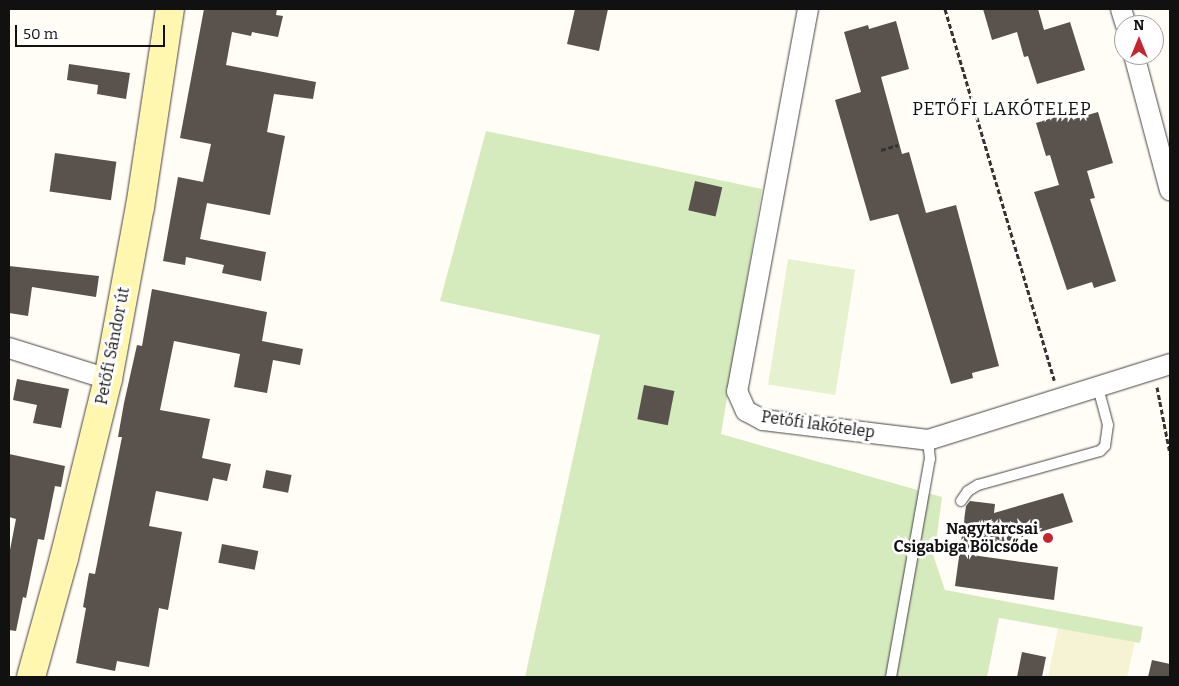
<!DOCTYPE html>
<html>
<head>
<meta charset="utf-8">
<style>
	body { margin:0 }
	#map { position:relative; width:1179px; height:686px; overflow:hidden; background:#fffdf5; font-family:Bitter,serif }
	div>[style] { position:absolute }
	.farmland>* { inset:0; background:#f6f3d4 }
	.green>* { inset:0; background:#d5ebbd }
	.pitch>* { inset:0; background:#e6f2cf; transform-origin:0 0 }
	.building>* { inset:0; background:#5a524d; transform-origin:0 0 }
	.path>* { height:3px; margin-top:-1.5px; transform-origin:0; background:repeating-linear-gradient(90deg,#333 0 5px,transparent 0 7.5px) }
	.roads { filter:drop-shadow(0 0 1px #444) drop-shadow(0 0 1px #444) }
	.service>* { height:10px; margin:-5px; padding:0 5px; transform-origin:5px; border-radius:5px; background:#fff }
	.minor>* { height:20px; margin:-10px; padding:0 10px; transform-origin:10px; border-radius:10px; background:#fff }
	.secondary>* { height:28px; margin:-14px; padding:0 14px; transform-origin:14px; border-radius:14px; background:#fff6b0 }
	.dots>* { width:14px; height:14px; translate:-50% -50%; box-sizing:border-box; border:2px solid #fff; border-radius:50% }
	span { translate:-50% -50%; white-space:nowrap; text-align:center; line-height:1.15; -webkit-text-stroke:5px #fff; paint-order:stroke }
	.street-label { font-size:16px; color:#111 }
	.poi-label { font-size:16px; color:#111; font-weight:700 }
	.right { translate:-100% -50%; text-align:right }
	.neighbourhood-label { font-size:18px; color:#111; letter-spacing:1px }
	.frame { position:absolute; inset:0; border:10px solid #111; pointer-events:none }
	.north { position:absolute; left:1114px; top:15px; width:50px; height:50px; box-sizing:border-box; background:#fff; border:1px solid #a0a0a0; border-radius:50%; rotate:0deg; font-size:14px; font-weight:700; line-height:20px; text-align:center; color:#111 }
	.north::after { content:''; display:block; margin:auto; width:18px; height:22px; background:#c4262e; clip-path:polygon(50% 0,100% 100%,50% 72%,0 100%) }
	.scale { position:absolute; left:15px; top:25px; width:150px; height:22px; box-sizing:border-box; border:2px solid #111; border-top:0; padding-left:6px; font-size:15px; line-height:18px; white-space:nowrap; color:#111; -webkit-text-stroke:4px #fff; paint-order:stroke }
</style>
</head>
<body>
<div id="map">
	<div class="farmland">
		<div style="clip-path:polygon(1058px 628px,1135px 642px,1127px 677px,1048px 677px)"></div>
	</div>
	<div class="green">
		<div style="clip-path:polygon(486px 131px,762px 189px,721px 434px,942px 497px,934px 558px,945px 590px,1143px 627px,1140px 643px,999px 618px,987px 677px,525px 677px,600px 335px,440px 301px)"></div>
	</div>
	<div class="pitch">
		<div style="left:788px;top:259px;width:68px;height:127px;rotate:9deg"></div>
	</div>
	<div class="building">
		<div style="clip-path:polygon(204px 9px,277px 9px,276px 15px,283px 16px,278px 37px,252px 32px,251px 36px,232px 32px,226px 65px,316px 82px,313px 99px,274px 94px,267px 132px,285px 136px,270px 215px,207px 203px,200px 239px,266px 252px,261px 281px,222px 273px,224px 265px,186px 257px,185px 265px,163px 261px,178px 177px,203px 182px,211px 144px,180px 138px)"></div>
		<div style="clip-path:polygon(575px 9px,608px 9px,599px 51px,567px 44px)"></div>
		<div style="clip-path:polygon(983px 9px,1038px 9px,1044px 30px,1070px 22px,1085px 70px,1037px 84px,1028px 56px,1024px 57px,1017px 32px,992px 40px)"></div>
		<div style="clip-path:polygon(896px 21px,909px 69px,881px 77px,902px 154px,909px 152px,926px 213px,956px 205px,999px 366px,972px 373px,973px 378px,951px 384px,898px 214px,870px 221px,835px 100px,861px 92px,844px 32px,868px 25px,869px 29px)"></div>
		<div style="clip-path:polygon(69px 64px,130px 73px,126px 99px,97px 94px,98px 85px,67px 80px)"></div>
		<div style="clip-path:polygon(1071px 112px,1074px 119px,1098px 112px,1113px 163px,1087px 171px,1095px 198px,1090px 199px,1116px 281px,1094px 288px,1092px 282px,1067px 290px,1034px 192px,1059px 185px,1050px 155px,1046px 156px,1036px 123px)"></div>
		<div style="left:55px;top:153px;width:62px;height:39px;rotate:8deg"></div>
		<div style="left:695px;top:181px;width:28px;height:30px;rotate:13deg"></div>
		<div style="clip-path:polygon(9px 266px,99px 276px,96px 297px,32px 287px,28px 316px,9px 313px)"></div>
		<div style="clip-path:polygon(152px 289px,267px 312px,262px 341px,303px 349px,300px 365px,273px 360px,267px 393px,234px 387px,240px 354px,174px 341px,160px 410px,210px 419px,202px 458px,231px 464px,227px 481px,213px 478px,208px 501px,156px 491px,149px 526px,182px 532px,168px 610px,159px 608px,149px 667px,117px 661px,115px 671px,76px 663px,86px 608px,83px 607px,89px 573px,95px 574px,122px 437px,118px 437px,124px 403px,137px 345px,142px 346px)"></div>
		<div style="clip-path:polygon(17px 379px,69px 389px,61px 428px,33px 423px,37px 405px,13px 400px)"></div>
		<div style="left:644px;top:385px;width:31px;height:35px;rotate:11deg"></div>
		<div style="clip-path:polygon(9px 454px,65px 466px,61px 487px,55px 486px,44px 540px,38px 539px,26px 598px,23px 597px,16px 631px,9px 630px,9px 555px,16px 519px,9px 517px)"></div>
		<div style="left:266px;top:470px;width:26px;height:18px;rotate:11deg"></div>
		<div style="clip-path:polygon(1063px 493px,1073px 522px,965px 554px,1058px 567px,1054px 600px,955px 586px,966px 506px,970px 501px,995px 504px,994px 513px)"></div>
		<div style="left:222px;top:544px;width:37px;height:19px;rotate:11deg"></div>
		<div style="clip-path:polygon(1022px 652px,1046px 657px,1042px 677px,1017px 677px)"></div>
		<div style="clip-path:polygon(1152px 660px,1170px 664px,1170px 677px,1148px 677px)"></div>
	</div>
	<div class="path">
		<div style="left:945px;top:9px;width:387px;rotate:73.6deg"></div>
		<div style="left:881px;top:150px;width:18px;rotate:-16deg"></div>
		<div style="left:1157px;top:387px;width:68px;rotate:79deg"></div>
	</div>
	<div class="roads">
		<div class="service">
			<div style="left:961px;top:501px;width:12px;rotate:-55deg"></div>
			<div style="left:968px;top:491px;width:12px;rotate:-31deg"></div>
			<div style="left:978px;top:485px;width:127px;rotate:-15.6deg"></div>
			<div style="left:1100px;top:451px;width:7px;rotate:-45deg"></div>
			<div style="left:1105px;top:446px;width:21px;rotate:-82deg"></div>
			<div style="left:1108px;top:425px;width:39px;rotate:-105deg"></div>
			<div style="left:891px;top:677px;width:221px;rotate:-79.9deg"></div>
			<div style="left:930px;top:459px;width:19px;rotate:-96deg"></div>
		</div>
		<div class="minor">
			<div style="left:808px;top:9px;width:389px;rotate:100.5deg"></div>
			<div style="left:737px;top:391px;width:22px;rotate:66deg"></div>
			<div style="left:746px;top:411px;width:19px;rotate:28deg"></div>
			<div style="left:763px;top:420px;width:166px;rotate:6.9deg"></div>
			<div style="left:928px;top:440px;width:254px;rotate:-17.4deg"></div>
			<div style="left:1121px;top:9px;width:17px;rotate:73deg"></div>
			<div style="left:1134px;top:55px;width:140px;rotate:75.1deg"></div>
			<div style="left:9px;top:348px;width:104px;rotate:17.4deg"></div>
		</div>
		<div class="secondary">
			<div style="left:31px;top:677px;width:123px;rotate:-74.5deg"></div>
			<div style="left:64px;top:558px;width:184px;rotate:-76.2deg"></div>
			<div style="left:108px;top:379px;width:175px;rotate:-79.5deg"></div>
			<div style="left:140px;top:207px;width:200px;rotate:-81.4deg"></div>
		</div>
	</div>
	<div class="dots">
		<div style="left:1048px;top:538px;background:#c4262e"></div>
	</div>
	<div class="street-label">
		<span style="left:113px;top:346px;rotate:-79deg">Petőfi Sándor út</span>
		<span style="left:818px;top:425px;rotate:8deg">Petőfi lakótelep</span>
	</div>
	<div class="poi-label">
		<span class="right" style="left:1038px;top:538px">Nagytarcsai<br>Csigabiga Bölcsőde</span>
	</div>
	<div class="neighbourhood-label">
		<span style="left:1002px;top:109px">PETŐFI LAKÓTELEP</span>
	</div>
	<div class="frame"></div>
	<div class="north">N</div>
	<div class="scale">50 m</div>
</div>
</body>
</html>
